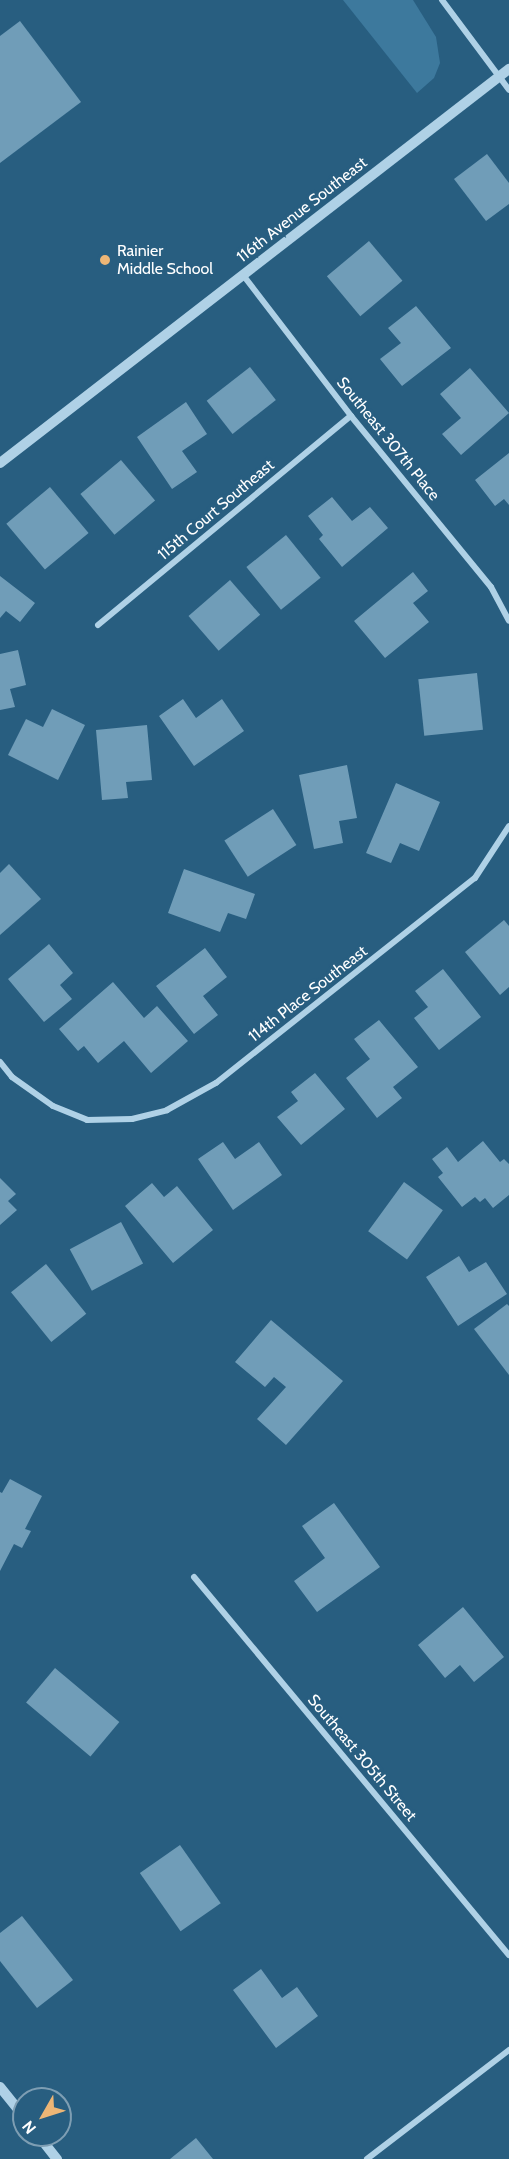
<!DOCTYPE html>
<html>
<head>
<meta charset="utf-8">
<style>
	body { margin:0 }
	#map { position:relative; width:509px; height:2159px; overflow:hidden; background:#285e80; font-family:Cabin,sans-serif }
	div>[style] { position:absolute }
	.green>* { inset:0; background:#3d799d }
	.building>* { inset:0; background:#709db8; transform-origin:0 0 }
	.minor>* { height:6px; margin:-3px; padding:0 3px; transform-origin:3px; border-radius:3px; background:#afd1e6 }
	.tertiary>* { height:10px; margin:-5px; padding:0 5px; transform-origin:5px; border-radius:5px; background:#afd1e6 }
	.dots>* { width:16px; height:16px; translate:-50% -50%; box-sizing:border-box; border:3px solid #285e80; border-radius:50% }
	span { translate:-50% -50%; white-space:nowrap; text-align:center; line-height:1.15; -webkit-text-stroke:6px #285e80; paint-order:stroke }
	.street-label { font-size:16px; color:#fff }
	.poi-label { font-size:16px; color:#fff }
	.left { translate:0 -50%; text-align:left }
	.north { position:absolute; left:12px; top:2087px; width:60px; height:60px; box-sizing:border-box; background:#285e80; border:2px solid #7e9eb3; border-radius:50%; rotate:231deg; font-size:16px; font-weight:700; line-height:24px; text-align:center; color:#fff }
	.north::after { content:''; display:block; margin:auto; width:21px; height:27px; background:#edb676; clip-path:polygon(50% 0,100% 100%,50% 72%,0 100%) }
</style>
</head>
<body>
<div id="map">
	<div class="green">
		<div style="clip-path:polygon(343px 0,413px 0,436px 37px,440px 63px,434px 78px,417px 93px)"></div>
	</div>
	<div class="building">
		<div style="clip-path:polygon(20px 21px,81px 102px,0 163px,0 36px)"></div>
		<div style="clip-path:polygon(487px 154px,509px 183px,509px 204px,486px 221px,454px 179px)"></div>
		<div style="left:369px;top:241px;width:52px;height:55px;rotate:50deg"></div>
		<div style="clip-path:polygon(416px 306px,451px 348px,402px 386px,380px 359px,401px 343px,388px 328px)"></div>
		<div style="left:250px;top:367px;width:42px;height:55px;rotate:52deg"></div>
		<div style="clip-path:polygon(470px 368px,509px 413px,461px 455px,442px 434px,461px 418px,440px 394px)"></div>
		<div style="clip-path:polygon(186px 402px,207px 434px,182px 451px,197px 472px,172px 489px,137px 437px)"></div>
		<div style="clip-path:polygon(509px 453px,509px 505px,504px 499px,495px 506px,475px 480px)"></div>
		<div style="left:121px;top:460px;width:53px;height:53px;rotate:50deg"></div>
		<div style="left:50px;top:487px;width:60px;height:57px;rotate:50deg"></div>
		<div style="clip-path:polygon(332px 497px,352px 521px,370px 507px,388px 528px,342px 567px,319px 539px,323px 535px,308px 516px)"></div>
		<div style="left:286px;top:535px;width:55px;height:51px;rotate:51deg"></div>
		<div style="clip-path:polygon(413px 572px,428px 591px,413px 603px,429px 622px,385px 658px,354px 621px)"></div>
		<div style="clip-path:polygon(0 576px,35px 603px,20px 622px,6px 611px,0 618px)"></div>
		<div style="left:230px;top:580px;width:46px;height:55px;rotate:49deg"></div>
		<div style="clip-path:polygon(18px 650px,26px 685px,10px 689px,15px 707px,0 710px,0 654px)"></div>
		<div style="left:477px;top:673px;width:57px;height:59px;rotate:84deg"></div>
		<div style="clip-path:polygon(183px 699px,196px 718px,222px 699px,244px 731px,194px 766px,159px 716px)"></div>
		<div style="clip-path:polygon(52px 709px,85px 725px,58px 780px,8px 755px,26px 719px,43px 727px)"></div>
		<div style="clip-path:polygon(147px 725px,152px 780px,126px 782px,128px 798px,102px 800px,96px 730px)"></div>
		<div style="clip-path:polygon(347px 765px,357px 818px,339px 821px,343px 843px,314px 849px,299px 775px)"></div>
		<div style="clip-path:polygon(396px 783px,440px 802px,419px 851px,400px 843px,391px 863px,366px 853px)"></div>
		<div style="left:273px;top:809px;width:43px;height:58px;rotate:57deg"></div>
		<div style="clip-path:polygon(9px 864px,41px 899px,0 935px,0 873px)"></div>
		<div style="clip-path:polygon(184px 869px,255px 894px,246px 919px,228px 913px,220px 932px,168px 913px)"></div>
		<div style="clip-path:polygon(504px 920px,509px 926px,509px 987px,500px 995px,465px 952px)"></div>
		<div style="clip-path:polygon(49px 944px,73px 973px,60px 985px,72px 999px,44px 1022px,8px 979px)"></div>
		<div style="clip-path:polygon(205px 948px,227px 977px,203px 996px,218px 1015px,194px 1034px,156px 986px)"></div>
		<div style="clip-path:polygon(443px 969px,481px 1017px,439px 1050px,414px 1018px,428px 1007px,415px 991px)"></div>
		<div style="clip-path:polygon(113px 982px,144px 1018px,157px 1006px,188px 1041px,151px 1073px,124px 1041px,98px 1063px,84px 1046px,78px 1051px,59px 1029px)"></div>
		<div style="clip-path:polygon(379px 1020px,418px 1067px,393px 1087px,402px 1098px,377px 1118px,346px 1078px,370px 1059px,354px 1039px)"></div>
		<div style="clip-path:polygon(315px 1073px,345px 1109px,301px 1145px,277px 1117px,298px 1101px,291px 1092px)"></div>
		<div style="clip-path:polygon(483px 1141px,500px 1162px,504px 1159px,509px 1164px,509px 1195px,493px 1208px,485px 1198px,480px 1202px,475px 1197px,462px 1207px,438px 1177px,443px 1173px,432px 1159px,447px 1147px,458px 1162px)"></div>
		<div style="clip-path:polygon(223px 1142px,235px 1159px,259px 1142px,282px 1175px,233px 1210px,198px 1159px)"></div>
		<div style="clip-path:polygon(0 1178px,16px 1194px,8px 1201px,17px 1210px,0 1225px)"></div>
		<div style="left:404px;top:1182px;width:48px;height:61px;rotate:36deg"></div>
		<div style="clip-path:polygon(152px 1183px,164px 1197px,177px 1186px,213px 1230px,173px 1263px,125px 1206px)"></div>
		<div style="left:121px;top:1222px;width:47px;height:58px;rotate:62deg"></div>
		<div style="clip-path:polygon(459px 1256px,469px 1272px,486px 1262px,507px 1294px,458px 1326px,426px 1277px)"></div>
		<div style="left:46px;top:1264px;width:64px;height:45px;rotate:51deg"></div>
		<div style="clip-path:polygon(507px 1304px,509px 1306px,509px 1375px,474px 1329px)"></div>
		<div style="clip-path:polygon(271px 1320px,343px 1381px,286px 1445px,257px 1419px,286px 1387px,274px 1377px,265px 1387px,235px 1362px)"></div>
		<div style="clip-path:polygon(10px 1479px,42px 1496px,25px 1529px,31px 1531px,22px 1548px,14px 1544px,0 1571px,0 1492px,2px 1493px)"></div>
		<div style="clip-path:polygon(334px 1503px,380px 1567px,317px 1612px,294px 1581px,325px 1558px,302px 1526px)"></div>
		<div style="clip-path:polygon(463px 1607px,504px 1657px,474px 1682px,460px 1665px,445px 1678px,418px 1645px)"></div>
		<div style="left:55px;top:1668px;width:84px;height:45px;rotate:40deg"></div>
		<div style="left:180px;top:1845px;width:71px;height:49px;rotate:55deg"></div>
		<div style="clip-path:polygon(22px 1916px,73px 1980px,37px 2008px,0 1961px,0 1933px)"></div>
		<div style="clip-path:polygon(261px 1969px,282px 1998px,297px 1987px,318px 2016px,276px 2048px,233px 1990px)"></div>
		<div style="clip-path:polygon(196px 2138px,213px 2159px,170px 2159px)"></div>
	</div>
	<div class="minor">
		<div style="left:442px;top:0;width:112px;rotate:53.3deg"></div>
		<div style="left:243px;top:275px;width:178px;rotate:52.5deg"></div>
		<div style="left:351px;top:416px;width:221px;rotate:50.7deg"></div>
		<div style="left:491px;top:587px;width:38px;rotate:62deg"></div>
		<div style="left:98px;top:625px;width:328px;rotate:-39.6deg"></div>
		<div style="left:0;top:1062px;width:19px;rotate:51deg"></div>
		<div style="left:12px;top:1077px;width:50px;rotate:35.3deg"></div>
		<div style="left:53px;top:1106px;width:37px;rotate:22deg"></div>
		<div style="left:87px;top:1120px;width:45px;rotate:-1.3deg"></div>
		<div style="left:132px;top:1119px;width:36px;rotate:-14deg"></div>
		<div style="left:167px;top:1110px;width:56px;rotate:-28.9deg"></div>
		<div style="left:216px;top:1083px;width:330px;rotate:-38.4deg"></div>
		<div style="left:475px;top:878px;width:62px;rotate:-56.8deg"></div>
		<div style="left:194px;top:1577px;width:492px;rotate:50.2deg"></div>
		<div style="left:367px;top:2159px;width:179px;rotate:-37.5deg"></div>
	</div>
	<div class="tertiary">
		<div style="left:0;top:463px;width:644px;rotate:-37.74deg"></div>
		<div style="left:0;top:2087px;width:38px;rotate:51deg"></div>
		<div style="left:38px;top:2135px;width:31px;rotate:52deg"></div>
	</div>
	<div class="dots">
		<div style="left:105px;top:260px;background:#edb676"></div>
	</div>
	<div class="street-label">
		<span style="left:302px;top:210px;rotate:-38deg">116th Avenue Southeast</span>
		<span style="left:388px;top:439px;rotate:51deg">Southeast 307th Place</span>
		<span style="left:216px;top:510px;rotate:-40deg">115th Court Southeast</span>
		<span style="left:308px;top:994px;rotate:-38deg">114th Place Southeast</span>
		<span style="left:362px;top:1758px;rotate:50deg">Southeast 305th Street</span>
	</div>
	<div class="poi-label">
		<span class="left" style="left:117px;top:260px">Rainier<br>Middle School</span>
	</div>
	<div class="north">N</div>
</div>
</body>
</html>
